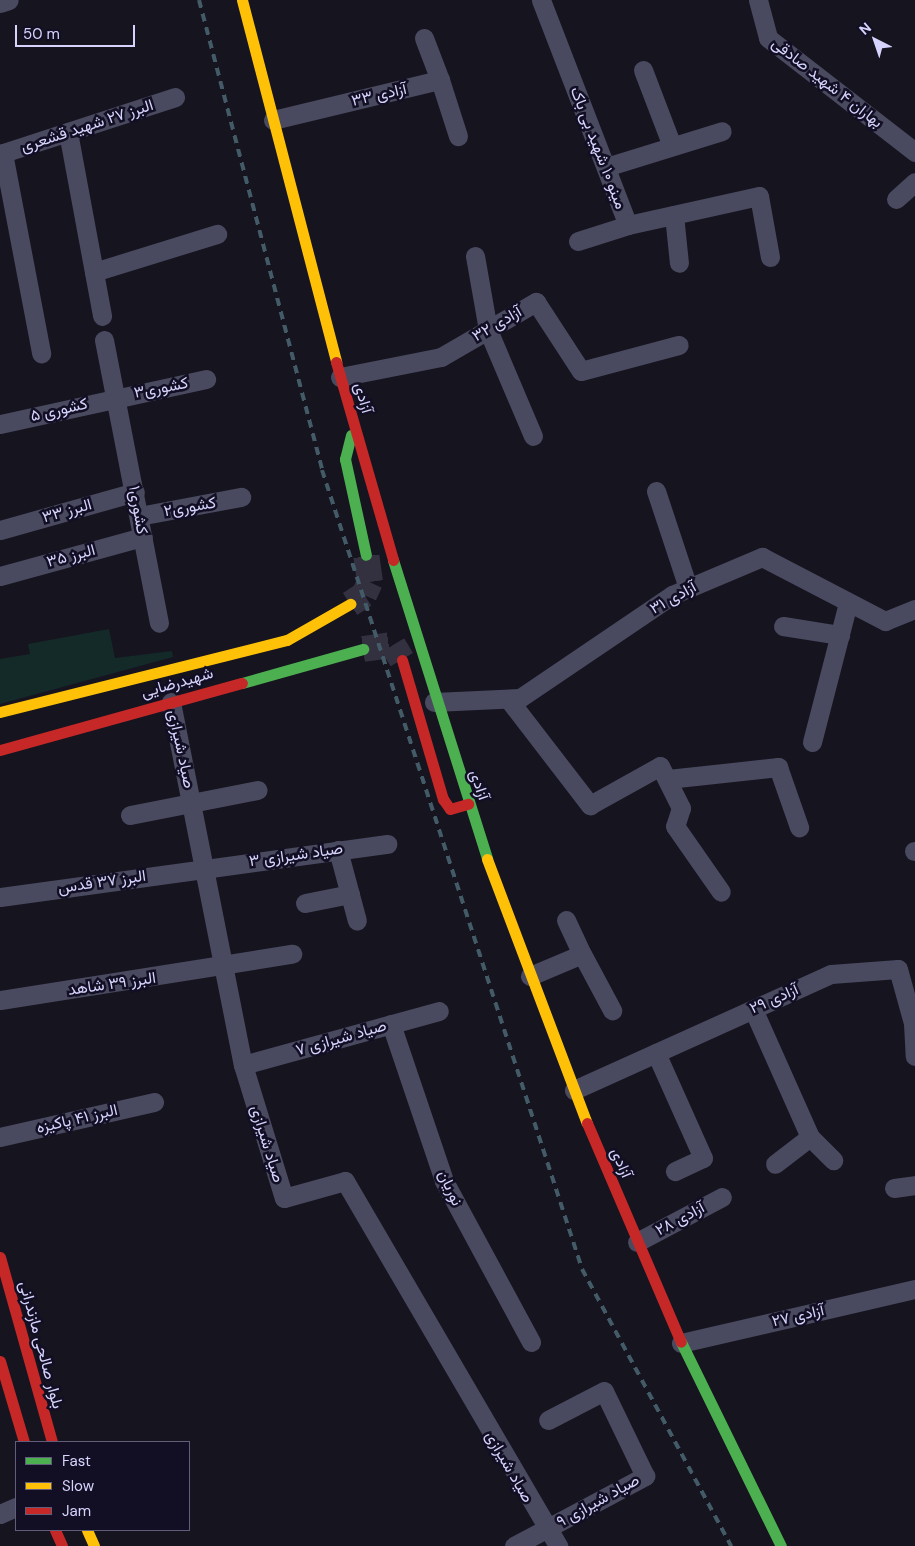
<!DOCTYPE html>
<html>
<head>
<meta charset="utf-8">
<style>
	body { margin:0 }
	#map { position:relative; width:915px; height:1546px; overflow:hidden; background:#16141f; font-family:"DM Sans",Vazirmatn,sans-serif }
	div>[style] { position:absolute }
	.green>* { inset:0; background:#132a29 }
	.secondary-tunnel>* { height:26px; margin-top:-13px; transform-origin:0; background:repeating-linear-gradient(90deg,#333140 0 26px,transparent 0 39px) }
	.street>* { height:19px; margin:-9.5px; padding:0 9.5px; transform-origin:9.5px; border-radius:9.5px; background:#494a60 }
	.fast>* { height:11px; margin:-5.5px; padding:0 5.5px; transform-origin:5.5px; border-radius:5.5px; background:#4caf50 }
	.slow>* { height:11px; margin:-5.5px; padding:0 5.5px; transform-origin:5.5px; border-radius:5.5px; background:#ffc107 }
	.jam>* { height:11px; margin:-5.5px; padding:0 5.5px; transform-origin:5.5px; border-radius:5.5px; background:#c62828 }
	.rail>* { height:4px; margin-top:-2px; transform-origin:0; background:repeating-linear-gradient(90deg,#435a67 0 8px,transparent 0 14px) }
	span { translate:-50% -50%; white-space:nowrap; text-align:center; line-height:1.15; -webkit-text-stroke:5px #120f24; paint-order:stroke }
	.street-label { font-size:16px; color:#d6d4fd }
	.legend { position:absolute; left:15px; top:1441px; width:175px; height:90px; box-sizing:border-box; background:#120f24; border:1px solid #605e7b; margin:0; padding:6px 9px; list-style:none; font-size:15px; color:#d6d4fd }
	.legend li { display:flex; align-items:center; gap:10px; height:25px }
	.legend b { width:25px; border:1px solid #605e7b }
	.north { position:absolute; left:850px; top:15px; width:50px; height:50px; -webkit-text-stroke:4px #120f24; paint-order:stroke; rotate:319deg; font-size:14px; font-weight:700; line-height:20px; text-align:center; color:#d6d4fd }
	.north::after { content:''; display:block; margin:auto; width:18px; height:22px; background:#d6d4fd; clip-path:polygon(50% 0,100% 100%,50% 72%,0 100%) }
	.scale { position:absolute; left:15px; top:25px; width:120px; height:22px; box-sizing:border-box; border:2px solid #d6d4fd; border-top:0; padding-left:6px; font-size:15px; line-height:18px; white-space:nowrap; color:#d6d4fd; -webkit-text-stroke:4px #120f24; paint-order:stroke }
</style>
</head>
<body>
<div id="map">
	<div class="green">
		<div style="clip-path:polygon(109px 629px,115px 658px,172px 651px,173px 657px,0 704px,0 659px,30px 654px,28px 644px)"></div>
	</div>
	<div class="secondary-tunnel">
		<div style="left:350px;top:604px;width:17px;rotate:-33deg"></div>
		<div style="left:364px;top:595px;width:14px;rotate:-65deg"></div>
		<div style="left:370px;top:582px;width:27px;rotate:-98deg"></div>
		<div style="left:363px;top:649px;width:30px;rotate:-8deg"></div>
		<div style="left:393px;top:645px;width:17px;rotate:59deg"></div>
	</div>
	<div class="street">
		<div style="left:541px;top:0;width:241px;rotate:68.9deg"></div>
		<div style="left:628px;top:225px;width:134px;rotate:-12.5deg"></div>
		<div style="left:759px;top:196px;width:62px;rotate:79.8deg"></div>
		<div style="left:758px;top:0;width:39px;rotate:75deg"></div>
		<div style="left:768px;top:38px;width:186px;rotate:37.8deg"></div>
		<div style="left:0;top:3px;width:9px;rotate:-18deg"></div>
		<div style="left:643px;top:70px;width:81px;rotate:69.1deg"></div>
		<div style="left:440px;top:80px;width:59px;rotate:72.2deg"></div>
		<div style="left:273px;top:120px;width:172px;rotate:-13.5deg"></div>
		<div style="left:440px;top:80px;width:45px;rotate:-110.9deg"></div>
		<div style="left:68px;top:132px;width:187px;rotate:79.5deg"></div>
		<div style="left:3px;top:153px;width:204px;rotate:79.2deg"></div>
		<div style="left:0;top:154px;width:184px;rotate:-18deg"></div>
		<div style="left:606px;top:167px;width:121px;rotate:-17.2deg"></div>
		<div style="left:896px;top:199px;width:25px;rotate:-42deg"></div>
		<div style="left:674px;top:215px;width:48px;rotate:84.1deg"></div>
		<div style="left:578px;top:241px;width:52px;rotate:-17.7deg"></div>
		<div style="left:475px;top:256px;width:75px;rotate:80deg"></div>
		<div style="left:488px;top:330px;width:115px;rotate:67deg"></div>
		<div style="left:94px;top:272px;width:129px;rotate:-17.2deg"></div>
		<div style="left:104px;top:340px;width:288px;rotate:79deg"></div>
		<div style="left:340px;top:377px;width:103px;rotate:-11.2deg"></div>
		<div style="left:441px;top:357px;width:110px;rotate:-30.1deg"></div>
		<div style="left:536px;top:302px;width:82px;rotate:56.9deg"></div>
		<div style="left:581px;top:371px;width:101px;rotate:-14.9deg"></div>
		<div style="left:0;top:424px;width:211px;rotate:-12.3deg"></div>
		<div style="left:656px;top:491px;width:102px;rotate:71.7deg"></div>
		<div style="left:139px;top:516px;width:104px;rotate:-10.6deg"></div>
		<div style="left:0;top:530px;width:140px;rotate:-15.7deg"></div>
		<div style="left:0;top:576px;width:148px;rotate:-15.3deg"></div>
		<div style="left:783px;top:626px;width:58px;rotate:9deg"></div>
		<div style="left:509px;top:700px;width:133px;rotate:52.4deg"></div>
		<div style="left:590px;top:805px;width:80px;rotate:-29.1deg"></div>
		<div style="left:660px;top:766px;width:47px;rotate:63.4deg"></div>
		<div style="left:681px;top:808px;width:19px;rotate:108deg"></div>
		<div style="left:675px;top:826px;width:80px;rotate:55.1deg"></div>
		<div style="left:171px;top:702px;width:370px;rotate:78.8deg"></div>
		<div style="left:243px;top:1065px;width:139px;rotate:72.9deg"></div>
		<div style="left:284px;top:1198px;width:63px;rotate:-15.6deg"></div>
		<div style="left:345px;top:1181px;width:423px;rotate:59.7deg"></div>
		<div style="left:434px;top:702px;width:86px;rotate:-2.7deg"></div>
		<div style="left:520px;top:698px;width:184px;rotate:-34.1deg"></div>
		<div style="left:672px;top:595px;width:98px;rotate:-22.9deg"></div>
		<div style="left:762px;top:557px;width:139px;rotate:27.5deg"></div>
		<div style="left:885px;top:621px;width:32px;rotate:-22deg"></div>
		<div style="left:812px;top:742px;width:144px;rotate:-75.5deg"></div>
		<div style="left:668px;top:779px;width:111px;rotate:-6.2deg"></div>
		<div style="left:778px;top:767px;width:64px;rotate:70.7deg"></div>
		<div style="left:130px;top:815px;width:130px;rotate:-11.1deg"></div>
		<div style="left:338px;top:850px;width:73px;rotate:75deg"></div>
		<div style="left:914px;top:851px;width:1px"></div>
		<div style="left:0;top:897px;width:391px;rotate:-7.8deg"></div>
		<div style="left:305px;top:903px;width:46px;rotate:-11.3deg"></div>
		<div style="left:566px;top:920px;width:38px;rotate:65deg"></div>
		<div style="left:530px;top:976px;width:56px;rotate:-22.9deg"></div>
		<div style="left:582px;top:954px;width:64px;rotate:61.8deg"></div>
		<div style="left:0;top:1000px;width:296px;rotate:-9deg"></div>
		<div style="left:753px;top:1009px;width:140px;rotate:66deg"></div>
		<div style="left:810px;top:1137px;width:44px;rotate:142.4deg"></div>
		<div style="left:391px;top:1024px;width:166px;rotate:71.3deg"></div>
		<div style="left:444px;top:1181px;width:183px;rotate:61.6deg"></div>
		<div style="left:656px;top:1053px;width:115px;rotate:65.9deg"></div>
		<div style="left:703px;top:1158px;width:31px;rotate:155deg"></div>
		<div style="left:243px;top:1065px;width:203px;rotate:-15.4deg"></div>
		<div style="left:574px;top:1090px;width:282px;rotate:-24.3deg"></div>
		<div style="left:831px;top:974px;width:67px;rotate:-4.3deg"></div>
		<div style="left:898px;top:969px;width:56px;rotate:74.5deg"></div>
		<div style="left:913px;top:1023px;width:33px;rotate:87deg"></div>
		<div style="left:0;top:1137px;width:158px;rotate:-12.8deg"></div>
		<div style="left:810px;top:1137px;width:33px;rotate:45deg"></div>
		<div style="left:894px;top:1188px;width:21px;rotate:-8deg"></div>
		<div style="left:637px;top:1242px;width:96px;rotate:-27.9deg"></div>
		<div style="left:681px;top:1343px;width:240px;rotate:-13deg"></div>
		<div style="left:0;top:1514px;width:17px;rotate:-24deg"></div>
		<div style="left:514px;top:1546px;width:149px;rotate:-28.1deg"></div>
		<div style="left:645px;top:1476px;width:94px;rotate:-115.8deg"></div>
		<div style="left:604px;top:1391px;width:63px;rotate:152.6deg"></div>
	</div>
	<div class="fast">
		<div style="left:351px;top:435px;width:25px;rotate:104deg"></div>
		<div style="left:345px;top:459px;width:98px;rotate:77.7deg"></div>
		<div style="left:393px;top:560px;width:313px;rotate:72.5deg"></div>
		<div style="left:242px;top:683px;width:126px;rotate:-15.7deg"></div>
		<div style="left:681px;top:1342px;width:227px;rotate:63.9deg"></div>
	</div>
	<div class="slow">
		<div style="left:242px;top:0;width:374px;rotate:75.4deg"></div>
		<div style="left:0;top:712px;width:296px;rotate:-14.1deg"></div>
		<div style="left:287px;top:640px;width:73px;rotate:-29.7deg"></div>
		<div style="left:487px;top:859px;width:282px;rotate:69.3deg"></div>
		<div style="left:87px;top:1530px;width:17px;rotate:66deg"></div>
	</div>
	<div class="jam">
		<div style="left:336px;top:362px;width:206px;rotate:73.9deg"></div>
		<div style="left:402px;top:660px;width:145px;rotate:73.6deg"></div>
		<div style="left:443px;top:799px;width:12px;rotate:55deg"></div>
		<div style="left:450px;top:809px;width:19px;rotate:-16deg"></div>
		<div style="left:0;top:750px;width:251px;rotate:-15.5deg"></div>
		<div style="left:587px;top:1123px;width:238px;rotate:66.8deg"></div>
		<div style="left:0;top:1257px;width:192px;rotate:74.3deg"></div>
		<div style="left:0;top:1361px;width:84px;rotate:73.5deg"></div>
		<div style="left:55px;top:1530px;width:17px;rotate:66deg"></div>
	</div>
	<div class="rail">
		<div style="left:199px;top:0;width:486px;rotate:75.3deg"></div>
		<div style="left:322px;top:470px;width:840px;rotate:71.97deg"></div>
		<div style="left:582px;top:1269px;width:315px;rotate:61.7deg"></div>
	</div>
	<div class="street-label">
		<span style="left:827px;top:83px;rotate:38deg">بهاران ۴ شهید صادقی</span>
		<span style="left:379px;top:95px;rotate:-13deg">آزادی ۳۳</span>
		<span style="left:87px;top:126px;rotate:-18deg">البرز ۲۷ شهید قشعری</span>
		<span style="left:598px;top:148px;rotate:69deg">مینو ۱۰ شهید بی باک</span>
		<span style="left:497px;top:324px;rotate:-30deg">آزادی ۳۲</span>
		<span style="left:161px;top:388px;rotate:-11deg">کشوری۳</span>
		<span style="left:363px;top:398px;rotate:74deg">آزادی</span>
		<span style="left:59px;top:410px;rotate:-13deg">کشوری ۵</span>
		<span style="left:190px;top:507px;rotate:-10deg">کشوری۲</span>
		<span style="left:138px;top:510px;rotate:80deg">کشوری۱</span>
		<span style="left:67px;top:511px;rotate:-16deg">البرز ۳۳</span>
		<span style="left:71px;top:556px;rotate:-15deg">البرز ۳۵</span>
		<span style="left:673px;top:598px;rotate:-29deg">آزادی ۳۱</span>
		<span style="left:177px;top:683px;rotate:-16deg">شهیدرضایی</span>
		<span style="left:181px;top:749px;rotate:78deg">صیاد شیرازی</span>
		<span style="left:479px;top:785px;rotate:71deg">آزادی</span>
		<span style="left:296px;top:855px;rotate:-8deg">صیاد شیرازی ۳</span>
		<span style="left:102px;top:882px;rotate:-8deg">البرز ۳۷ قدس</span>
		<span style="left:112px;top:984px;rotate:-8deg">البرز ۳۹ شاهد</span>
		<span style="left:774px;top:999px;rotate:-24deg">آزادی ۲۹</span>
		<span style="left:341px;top:1038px;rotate:-16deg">صیاد شیرازی ۷</span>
		<span style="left:77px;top:1119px;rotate:-13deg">البرز ۴۱ پاکیزه</span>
		<span style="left:267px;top:1144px;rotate:73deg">صیاد شیرازی</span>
		<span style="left:621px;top:1163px;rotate:67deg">آزادی</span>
		<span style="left:450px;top:1188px;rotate:65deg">نوریان</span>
		<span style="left:680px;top:1219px;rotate:-28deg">آزادی ۲۸</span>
		<span style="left:798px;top:1316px;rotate:-13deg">آزادی ۲۷</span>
		<span style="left:41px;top:1345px;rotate:75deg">بلوار صالحی مازندرانی</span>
		<span style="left:509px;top:1467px;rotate:60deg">صیاد شیرازی</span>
		<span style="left:598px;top:1501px;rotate:-29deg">صیاد شیرازی ۹</span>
	</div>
	<ul class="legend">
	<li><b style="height:6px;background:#4caf50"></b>Fast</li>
	<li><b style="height:6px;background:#ffc107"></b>Slow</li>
	<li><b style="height:6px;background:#c62828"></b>Jam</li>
	</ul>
	<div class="north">N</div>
	<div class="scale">50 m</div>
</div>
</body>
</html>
